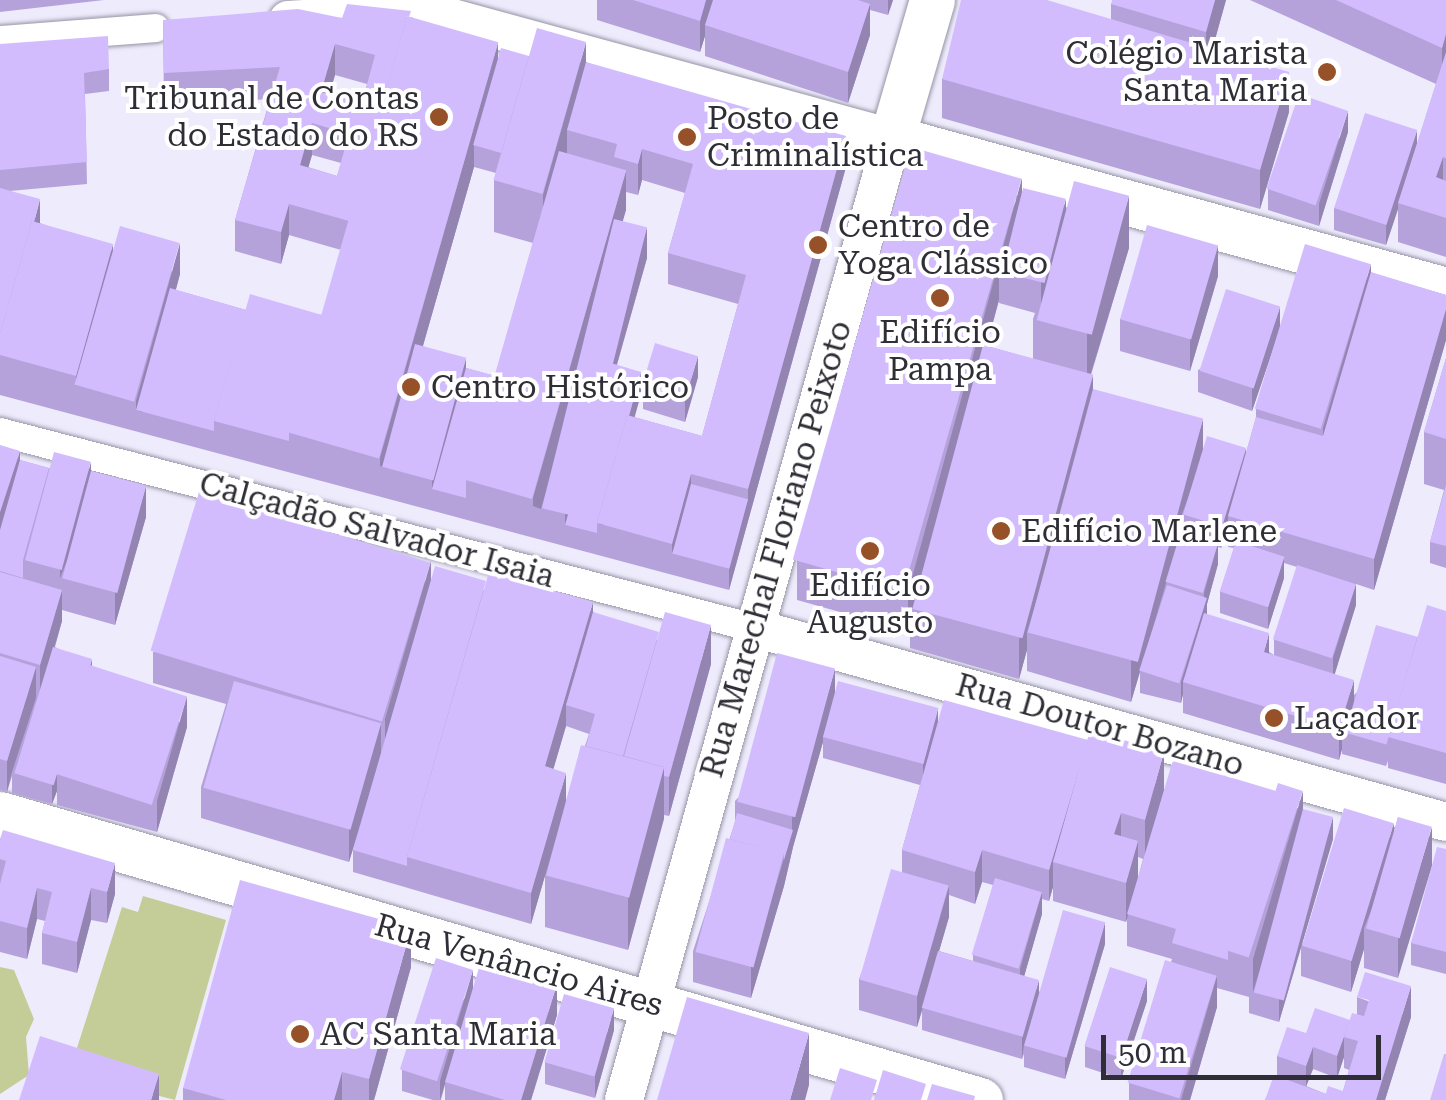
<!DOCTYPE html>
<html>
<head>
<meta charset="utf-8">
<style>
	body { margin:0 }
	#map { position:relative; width:1446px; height:1100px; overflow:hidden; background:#eeecfc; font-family:"Roboto Serif",serif }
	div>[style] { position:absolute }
	.green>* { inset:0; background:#c4cd97 }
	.roads { filter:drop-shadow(0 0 2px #9694a6) drop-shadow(0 0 2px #9694a6) }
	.pedestrian>* { height:28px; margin:-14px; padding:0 14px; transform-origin:14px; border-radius:14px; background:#fff }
	.minor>* { height:38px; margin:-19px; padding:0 19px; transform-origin:19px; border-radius:19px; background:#fff }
	.tertiary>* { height:45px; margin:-22.5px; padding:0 22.5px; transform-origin:22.5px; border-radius:22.5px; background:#fff }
	.wall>* { inset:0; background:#b5a2da }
	.shaded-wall>* { inset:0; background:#9384b2 }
	.building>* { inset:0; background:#d2bcfe; transform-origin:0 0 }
	.dots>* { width:28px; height:28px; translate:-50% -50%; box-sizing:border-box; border:5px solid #fff; border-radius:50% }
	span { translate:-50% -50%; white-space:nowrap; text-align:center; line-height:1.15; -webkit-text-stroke:8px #fff; paint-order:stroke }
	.poi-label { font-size:32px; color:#2f2e36 }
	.right { translate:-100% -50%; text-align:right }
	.left { translate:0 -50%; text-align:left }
	.street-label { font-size:32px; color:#2f2e36 }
	.scale { position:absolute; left:1101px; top:1035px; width:280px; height:45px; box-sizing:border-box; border:5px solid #2f2e36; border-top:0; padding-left:12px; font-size:30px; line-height:35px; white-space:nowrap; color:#2f2e36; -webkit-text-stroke:8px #fff; paint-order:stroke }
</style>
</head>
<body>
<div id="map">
	<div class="green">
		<div style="clip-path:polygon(143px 896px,226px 920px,175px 1100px,69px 1073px,122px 907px,138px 912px)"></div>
		<div style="clip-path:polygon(0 967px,14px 970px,34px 1019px,26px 1037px,29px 1075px,0 1094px)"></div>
	</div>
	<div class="roads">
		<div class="pedestrian">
			<div style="left:0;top:40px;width:156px;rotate:-4.4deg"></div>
			<div style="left:0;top:432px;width:779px;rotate:14.57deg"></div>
		</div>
		<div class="minor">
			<div style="left:288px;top:20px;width:127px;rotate:-3.6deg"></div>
			<div style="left:415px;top:12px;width:34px;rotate:8deg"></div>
			<div style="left:449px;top:17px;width:459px;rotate:15.3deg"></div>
			<div style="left:892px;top:138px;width:999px;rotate:105.57deg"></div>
			<div style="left:754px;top:628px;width:719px;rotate:15.66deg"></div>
		</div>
		<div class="tertiary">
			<div style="left:932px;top:0;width:144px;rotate:106.2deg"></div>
			<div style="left:892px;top:138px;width:574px;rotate:15.34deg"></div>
			<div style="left:0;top:814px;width:1021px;rotate:16.27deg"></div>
		</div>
	</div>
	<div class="wall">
		<div style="clip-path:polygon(0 0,104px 0,0 12px)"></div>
		<div style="clip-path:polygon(597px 0,893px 0,888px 15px,870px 10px,870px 35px,848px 103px,705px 56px,705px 36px,700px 52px,597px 20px)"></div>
		<div style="clip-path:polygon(1226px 0,1212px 50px,1289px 112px,1260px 209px,942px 118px,942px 79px,1111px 19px,1111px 4px)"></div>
		<div style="clip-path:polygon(1250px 0,1446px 0,1446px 257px,1398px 242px,1398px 209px,1386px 245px,1334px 230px,1334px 208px,1417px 144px,1436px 84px)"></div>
		<div style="clip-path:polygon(evenodd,411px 17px,498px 59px,529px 56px,586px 62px,846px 167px,729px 590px,0 395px,0 44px,109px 69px,109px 91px,85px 94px,87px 184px,10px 191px,40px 223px,113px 252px,180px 274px,176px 290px,246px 310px,322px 315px,341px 250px,289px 235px,281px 264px,235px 251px,235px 220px,270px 99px,164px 105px,163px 20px,411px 17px,335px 75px,367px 84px,362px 103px,329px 94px,335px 75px,411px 17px,312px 155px,341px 163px,337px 176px,308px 167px,312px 155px,411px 17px,474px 167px,496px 173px,494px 180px,494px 232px,533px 243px,495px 376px,466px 368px,423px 346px,474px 167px,411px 17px,642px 180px,685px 193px,668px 253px,668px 284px,738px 304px,702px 436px,634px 417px,641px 394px,617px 365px,647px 258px,622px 221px,626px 210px,626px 192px,638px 195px,642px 180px)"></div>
		<div style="clip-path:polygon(1348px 132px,1319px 226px,1268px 210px,1268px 189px)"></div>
		<div style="clip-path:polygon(evenodd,1022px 192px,1066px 207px,1129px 248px,1091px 375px,1093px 391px,1203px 450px,1246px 453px,1256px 417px,1256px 409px,1371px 273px,1446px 295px,1446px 340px,1374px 590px,1356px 584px,1356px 605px,1334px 674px,1354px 695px,1446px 611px,1446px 784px,1388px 768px,1388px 761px,1386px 766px,1342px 754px,1342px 749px,1339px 760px,1183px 713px,1183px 694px,1181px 703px,1140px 693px,1140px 672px,1131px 702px,1027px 671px,1027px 650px,1019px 679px,910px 648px,910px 624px,908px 631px,797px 600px,797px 561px,1022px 192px,999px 300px,999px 303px,1035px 313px,1033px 319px,1033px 359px,987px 346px,999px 300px,1022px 192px,1228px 525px,1228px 547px,1234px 548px,1220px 592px,1220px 613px,1268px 629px,1284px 578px,1284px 563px,1297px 567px,1274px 640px,1274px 655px,1207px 614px,1207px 604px,1218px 564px,1218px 547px,1221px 548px,1228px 525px)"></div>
		<div style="clip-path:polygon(1218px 276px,1190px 371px,1120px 351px,1120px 319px)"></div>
		<div style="clip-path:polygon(1280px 329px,1252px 411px,1198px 392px,1198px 370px)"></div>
		<div style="clip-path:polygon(1446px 358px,1446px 568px,1430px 563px,1430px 542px,1444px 490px,1424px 484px,1424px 432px)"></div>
		<div style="clip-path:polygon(698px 377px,685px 422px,643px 409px,643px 388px)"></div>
		<div style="clip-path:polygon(0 445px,20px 460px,49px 468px,91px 471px,146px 517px,115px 625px,62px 610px,62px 621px,55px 647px,92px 666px,187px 727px,157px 832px,57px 805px,57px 791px,52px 804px,12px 793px,12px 776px,7px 792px,0 790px)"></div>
		<div style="clip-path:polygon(evenodd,431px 580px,593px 612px,711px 664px,669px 816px,664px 815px,628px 950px,545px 927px,545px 875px,551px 854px,531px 924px,353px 872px,353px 850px,359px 829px,349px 862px,201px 818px,201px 787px,226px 704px,153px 683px,153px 652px,431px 580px,566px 726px,589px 734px,566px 801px,553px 769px,566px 726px)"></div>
		<div style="clip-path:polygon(evenodd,835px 693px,938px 721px,1164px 789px,1303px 809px,1333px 839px,1279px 1022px,1249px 1013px,1249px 997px,1217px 988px,1217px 1007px,1190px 1100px,1129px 1100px,1129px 1083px,1172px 959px,1127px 946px,1127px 918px,1126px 922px,1053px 901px,1053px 887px,1049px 901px,1042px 899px,1042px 914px,1024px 976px,1039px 992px,1105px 944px,1065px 1079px,1024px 1067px,1024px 1054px,1022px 1059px,922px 1030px,922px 1011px,917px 1027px,859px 1010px,859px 979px,902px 872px,902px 850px,920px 785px,823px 758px,823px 742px,793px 847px,784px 886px,751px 998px,693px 982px,693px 951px,735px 822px,735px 801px,835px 693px,1138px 857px,1143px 859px,1138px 878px,1138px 857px,835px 693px,982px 882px,993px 885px,973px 955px,973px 961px,939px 951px,949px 917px,949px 895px,975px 904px,982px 882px)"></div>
		<div style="clip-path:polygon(1398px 817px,1398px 978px,1364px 968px,1364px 949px,1351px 992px,1301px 976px,1301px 945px,1394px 832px)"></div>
		<div style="clip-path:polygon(0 839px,115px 894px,107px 923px,91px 920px,77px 973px,42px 964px,42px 933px,45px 921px,37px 919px,27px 959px,0 952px)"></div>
		<div style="clip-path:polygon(1446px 849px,1446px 974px,1411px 965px,1411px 943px)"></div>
		<div style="clip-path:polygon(411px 967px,374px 1100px,183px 1100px,183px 1088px)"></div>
		<div style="clip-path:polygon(473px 989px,557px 1015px,531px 1100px,445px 1100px,445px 1085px,441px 1100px,433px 1100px,402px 1091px,402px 1070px)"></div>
		<div style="clip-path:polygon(evenodd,1357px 997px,1411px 1017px,1385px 1100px,1265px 1100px,1277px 1076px,1277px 1056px,1306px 1033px,1350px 1020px,1357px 1014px,1357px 997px,1344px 1057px,1344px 1068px,1349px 1070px,1343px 1091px,1326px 1094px,1306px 1086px,1313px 1069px,1337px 1078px,1344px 1057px)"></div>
		<div style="clip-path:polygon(1147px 1001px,1121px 1079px,1085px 1067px,1085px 1046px)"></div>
		<div style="clip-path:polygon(614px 1030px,595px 1098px,545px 1084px,545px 1062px)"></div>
	</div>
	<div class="shaded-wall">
		<div style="clip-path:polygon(706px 0,716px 0,705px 25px,705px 36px,700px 52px,700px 21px)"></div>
		<div style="clip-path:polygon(888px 0,893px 0,888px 15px)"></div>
		<div style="clip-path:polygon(1215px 0,1226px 0,1206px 72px,1206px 32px)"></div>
		<div style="clip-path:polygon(870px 4px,870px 35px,848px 103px,848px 72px)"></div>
		<div style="clip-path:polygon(1446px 34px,1446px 73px,1442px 87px,1442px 48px)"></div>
		<div style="clip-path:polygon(498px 42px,498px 82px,474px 145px,474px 167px,388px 468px,380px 466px,380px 458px)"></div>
		<div style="clip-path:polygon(586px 42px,586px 94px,567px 130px,567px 161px,543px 246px,543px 195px)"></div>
		<div style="clip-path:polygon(335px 44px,335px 75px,321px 123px,321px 92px)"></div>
		<div style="clip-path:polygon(1289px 72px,1289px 112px,1260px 209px,1260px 170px)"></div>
		<div style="clip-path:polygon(1348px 111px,1348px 132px,1319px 226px,1319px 204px)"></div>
		<div style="clip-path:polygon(312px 123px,312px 155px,300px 196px,300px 165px)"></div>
		<div style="clip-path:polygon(1417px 130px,1417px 151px,1398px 203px,1398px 209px,1386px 245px,1386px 223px)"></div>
		<div style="clip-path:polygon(846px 136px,846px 167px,748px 521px,748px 489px)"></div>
		<div style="clip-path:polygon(642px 149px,642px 180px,638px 195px,638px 164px)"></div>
		<div style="clip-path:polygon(1443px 157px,1443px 197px,1436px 216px,1436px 177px)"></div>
		<div style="clip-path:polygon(626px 170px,626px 210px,541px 509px,533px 506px,533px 538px,533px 498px)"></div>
		<div style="clip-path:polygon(1022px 178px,1022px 217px,999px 272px,999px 300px,914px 609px,910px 608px,910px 624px,908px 631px,908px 592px)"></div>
		<div style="clip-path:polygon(1129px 196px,1129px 248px,1087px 386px,1087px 335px)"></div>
		<div style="clip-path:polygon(40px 199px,40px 230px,0 355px)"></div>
		<div style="clip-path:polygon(1066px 199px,1066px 230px,1041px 315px,1041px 284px)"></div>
		<div style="clip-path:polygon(289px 204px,289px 235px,281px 264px,281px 232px)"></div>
		<div style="clip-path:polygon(647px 227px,647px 258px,571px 526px,565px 525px,565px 546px,565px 515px)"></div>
		<div style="clip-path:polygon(180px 243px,180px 274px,142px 412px,136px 410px,136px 432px,136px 401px)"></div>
		<div style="clip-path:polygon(113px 244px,113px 283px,76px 385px,76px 376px)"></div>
		<div style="clip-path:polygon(1218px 245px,1218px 276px,1190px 371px,1190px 340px)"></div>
		<div style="clip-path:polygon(1371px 264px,1371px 304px,1323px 468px,1323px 428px)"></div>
		<div style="clip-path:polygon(1280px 307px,1280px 329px,1252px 411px,1252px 389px)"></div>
		<div style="clip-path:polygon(1446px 309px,1446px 340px,1374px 590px,1374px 559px)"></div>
		<div style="clip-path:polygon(698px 356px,698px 377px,685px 422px,685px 400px)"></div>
		<div style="clip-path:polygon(466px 358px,466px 390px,432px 489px,432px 510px,432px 479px)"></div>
		<div style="clip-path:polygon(641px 372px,641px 394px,605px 525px,599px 524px)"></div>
		<div style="clip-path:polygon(1093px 375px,1093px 415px,1027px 632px,1027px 650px,1019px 679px,1019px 640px)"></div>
		<div style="clip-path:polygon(1203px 419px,1203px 459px,1182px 514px,1182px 529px,1131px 702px,1131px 662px)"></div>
		<div style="clip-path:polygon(1246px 448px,1246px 470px,1228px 516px,1228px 525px,1221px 548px,1221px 527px)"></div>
		<div style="clip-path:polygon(20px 451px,20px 482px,0 543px,0 512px)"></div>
		<div style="clip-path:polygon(91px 462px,91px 502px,60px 578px,60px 570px)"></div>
		<div style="clip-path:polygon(691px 474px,691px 505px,672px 553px,672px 544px)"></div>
		<div style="clip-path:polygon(146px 486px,146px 517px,115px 625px,115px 594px)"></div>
		<div style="clip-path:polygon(748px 499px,748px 521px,729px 590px,729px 568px)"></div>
		<div style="clip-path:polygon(1218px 542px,1218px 564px,1207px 604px,1207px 619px,1183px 682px,1183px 694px,1181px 703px,1181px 682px,1204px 607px,1204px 593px)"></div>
		<div style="clip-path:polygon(1284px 557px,1284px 578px,1268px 629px,1268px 607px)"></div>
		<div style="clip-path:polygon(431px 561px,431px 592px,385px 750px,385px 719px)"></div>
		<div style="clip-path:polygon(1356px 584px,1356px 605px,1333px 680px,1333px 658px)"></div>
		<div style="clip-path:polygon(62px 590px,62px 621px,40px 696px,40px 665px)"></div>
		<div style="clip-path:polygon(593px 602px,593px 633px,566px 705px,566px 726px,545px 798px,545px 766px)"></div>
		<div style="clip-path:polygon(711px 625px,711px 664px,669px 816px,669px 777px)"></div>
		<div style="clip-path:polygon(1269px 633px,1269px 664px,1264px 652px)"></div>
		<div style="clip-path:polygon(92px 659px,92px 681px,57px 774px,57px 791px,52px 804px,52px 783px)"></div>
		<div style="clip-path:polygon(36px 667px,36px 698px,12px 772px,7px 792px,7px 761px)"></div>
		<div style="clip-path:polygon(835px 669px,835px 700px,823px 737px,823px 742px,793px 847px,784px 886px,751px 998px,751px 967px,792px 832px,792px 818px)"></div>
		<div style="clip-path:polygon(1354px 680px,1354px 711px,1342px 732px,1342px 749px,1339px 760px,1339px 729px)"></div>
		<div style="clip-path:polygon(187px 696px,187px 727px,157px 832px,157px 801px)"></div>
		<div style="clip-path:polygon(938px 708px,938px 729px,923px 786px,923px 764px)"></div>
		<div style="clip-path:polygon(381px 724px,381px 755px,349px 862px,349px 830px)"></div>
		<div style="clip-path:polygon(1088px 740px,1053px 862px,1053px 887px,1049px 901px,1049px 870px)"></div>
		<div style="clip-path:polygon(1164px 752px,1164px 791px,1145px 859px,1145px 820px)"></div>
		<div style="clip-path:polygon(664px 767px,664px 819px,628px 950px,628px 898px)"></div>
		<div style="clip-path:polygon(566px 773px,566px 804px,531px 924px,531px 893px)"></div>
		<div style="clip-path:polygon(1303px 791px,1303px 830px,1253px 992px,1253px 959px)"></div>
		<div style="clip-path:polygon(1121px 813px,1121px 852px,1114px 834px)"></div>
		<div style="clip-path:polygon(1333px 817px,1333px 839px,1279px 1022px,1279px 1000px)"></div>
		<div style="clip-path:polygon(1394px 823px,1394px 854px,1364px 928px,1364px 949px,1351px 992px,1351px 961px)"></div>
		<div style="clip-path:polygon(1432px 827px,1432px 866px,1398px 978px,1398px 939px)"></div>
		<div style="clip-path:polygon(1138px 841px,1138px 880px,1126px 922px,1126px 883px)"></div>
		<div style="clip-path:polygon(982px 850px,982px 882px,975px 904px,975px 872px)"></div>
		<div style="clip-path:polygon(115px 863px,115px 894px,107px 923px,107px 892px)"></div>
		<div style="clip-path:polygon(949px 886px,949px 917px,917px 1027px,917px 996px)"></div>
		<div style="clip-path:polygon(37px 888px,37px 919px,27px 959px,27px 928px)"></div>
		<div style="clip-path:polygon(91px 888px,91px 920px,77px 973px,77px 942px)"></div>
		<div style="clip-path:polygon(1042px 892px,1042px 914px,1020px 991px,1020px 969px)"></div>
		<div style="clip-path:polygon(1105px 922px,1105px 944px,1065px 1079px,1065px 1057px)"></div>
		<div style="clip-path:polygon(411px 928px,411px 967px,374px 1100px,369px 1100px,369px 1079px)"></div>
		<div style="clip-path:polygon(473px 970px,473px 991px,440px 1100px,440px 1081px)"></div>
		<div style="clip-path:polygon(1217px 976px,1217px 1007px,1190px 1100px,1181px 1100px)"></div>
		<div style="clip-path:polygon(1147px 979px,1147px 1001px,1121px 1079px,1121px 1058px)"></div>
		<div style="clip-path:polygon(1039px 980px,1039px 1002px,1024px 1045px,1022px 1059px,1022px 1038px)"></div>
		<div style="clip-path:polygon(557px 984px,557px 1015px,531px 1100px,521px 1100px)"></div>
		<div style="clip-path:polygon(1411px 986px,1411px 1017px,1385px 1100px,1376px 1100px)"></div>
		<div style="clip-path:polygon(614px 1008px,614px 1030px,595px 1098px,595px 1076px)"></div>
		<div style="clip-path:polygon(809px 1033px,809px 1085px,805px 1100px,790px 1100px)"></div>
		<div style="clip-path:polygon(1344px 1037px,1344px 1057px,1337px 1078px,1337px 1056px)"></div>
		<div style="clip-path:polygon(1313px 1047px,1313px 1069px,1306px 1087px,1306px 1066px)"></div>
		<div style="clip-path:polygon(342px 1072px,342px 1100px,334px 1100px)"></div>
		<div style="clip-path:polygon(159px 1074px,159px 1100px,151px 1100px)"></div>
	</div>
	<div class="building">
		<div style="clip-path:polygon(633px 0,706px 0,700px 21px)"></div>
		<div style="clip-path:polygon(713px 0,858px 0,870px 4px,848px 72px,705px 25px)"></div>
		<div style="clip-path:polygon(961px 0,1047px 0,1289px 72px,1260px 170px,942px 79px)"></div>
		<div style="clip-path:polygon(1112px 0,1215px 0,1206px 32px,1111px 4px)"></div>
		<div style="clip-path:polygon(1336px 0,1446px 0,1446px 34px,1442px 48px)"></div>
		<div style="clip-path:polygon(evenodd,347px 4px,411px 11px,409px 17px,407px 16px,349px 221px,289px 204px,281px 232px,235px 220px,280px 67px,164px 73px,163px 20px,298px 9px,342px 18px,347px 4px,335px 44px,375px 55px,362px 103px,321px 92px,335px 44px,347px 4px,312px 123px,349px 134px,337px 176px,300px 165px,312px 123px)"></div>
		<div style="left:407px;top:16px;width:95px;height:433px;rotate:16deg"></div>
		<div style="left:537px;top:28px;width:51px;height:158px;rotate:16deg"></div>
		<div style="clip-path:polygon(108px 36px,109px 69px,84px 73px,87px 162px,0 170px,0 44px)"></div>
		<div style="left:501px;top:48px;width:29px;height:101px;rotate:16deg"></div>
		<div style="clip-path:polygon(1446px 52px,1446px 158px,1443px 157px,1436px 177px,1446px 181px,1446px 218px,1398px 203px)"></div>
		<div style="clip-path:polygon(586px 62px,846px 136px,748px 489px,691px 474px,672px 544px,597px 523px,627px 415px,702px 436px,746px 275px,668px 253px,693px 164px,642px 149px,638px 164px,614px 157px,617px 144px,567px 130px)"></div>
		<div style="left:1299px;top:94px;width:52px;height:100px;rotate:19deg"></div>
		<div style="left:1365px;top:113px;width:55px;height:100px;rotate:18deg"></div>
		<div style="left:911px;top:147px;width:115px;height:429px;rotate:16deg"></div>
		<div style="left:559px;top:151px;width:70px;height:342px;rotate:16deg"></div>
		<div style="left:1074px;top:181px;width:57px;height:144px;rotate:15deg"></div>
		<div style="clip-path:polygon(0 188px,40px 199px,34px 222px,32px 221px,0 334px)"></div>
		<div style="left:1023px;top:188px;width:44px;height:87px;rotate:14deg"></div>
		<div style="left:614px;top:219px;width:34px;height:298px;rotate:14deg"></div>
		<div style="clip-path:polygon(32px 221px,113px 244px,76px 376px,0 355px,0 334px)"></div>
		<div style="left:1147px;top:225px;width:74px;height:98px;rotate:16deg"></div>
		<div style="left:120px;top:226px;width:62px;height:165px;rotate:16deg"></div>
		<div style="left:1305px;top:244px;width:69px;height:172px;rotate:17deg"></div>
		<div style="clip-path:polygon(1371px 272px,1446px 295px,1446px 309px,1374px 559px,1228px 516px,1256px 417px,1323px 436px)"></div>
		<div style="clip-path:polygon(170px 288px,246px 310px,214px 421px,214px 431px,136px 410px)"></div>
		<div style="left:1226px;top:289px;width:57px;height:86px;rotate:18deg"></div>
		<div style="clip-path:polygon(250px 294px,322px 315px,289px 433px,289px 441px,214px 421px)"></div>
		<div style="left:655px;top:343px;width:45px;height:47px;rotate:17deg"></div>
		<div style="left:415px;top:344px;width:53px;height:127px;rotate:15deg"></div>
		<div style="left:983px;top:345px;width:114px;height:273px;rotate:15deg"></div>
		<div style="clip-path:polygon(1446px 358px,1446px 439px,1424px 432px)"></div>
		<div style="clip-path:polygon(611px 363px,641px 372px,629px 416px,627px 415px,597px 523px,597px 533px,565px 525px)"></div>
		<div style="clip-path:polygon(466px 368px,495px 376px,466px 480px,466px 498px,432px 489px)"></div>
		<div style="left:1093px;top:389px;width:114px;height:252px;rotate:15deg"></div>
		<div style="left:1207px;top:436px;width:41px;height:82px;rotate:17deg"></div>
		<div style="clip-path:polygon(0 445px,20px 451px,0 512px)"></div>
		<div style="left:54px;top:452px;width:38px;height:112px;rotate:15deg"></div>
		<div style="clip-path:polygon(20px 460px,49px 468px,23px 560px,23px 578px,0 571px,0 530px)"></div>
		<div style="left:91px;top:471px;width:57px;height:111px;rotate:15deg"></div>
		<div style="left:691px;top:484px;width:59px;height:72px;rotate:15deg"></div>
		<div style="clip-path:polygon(1446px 485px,1446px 546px,1430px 542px)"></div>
		<div style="left:199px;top:492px;width:242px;height:166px;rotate:17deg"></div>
		<div style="left:1181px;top:531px;width:39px;height:53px;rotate:17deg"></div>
		<div style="left:1236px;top:541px;width:51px;height:53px;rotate:18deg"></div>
		<div style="left:1297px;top:565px;width:62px;height:78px;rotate:18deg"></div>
		<div style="clip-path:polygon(435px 566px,486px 581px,407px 857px,407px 866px,353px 850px)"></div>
		<div style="clip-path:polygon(0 572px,62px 590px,40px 665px,0 653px)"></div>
		<div style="clip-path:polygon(489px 572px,593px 602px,545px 766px,566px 773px,531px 893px,407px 857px)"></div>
		<div style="left:1167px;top:585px;width:42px;height:90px;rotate:18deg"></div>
		<div style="clip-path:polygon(1427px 605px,1446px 611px,1446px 753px,1388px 737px)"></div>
		<div style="clip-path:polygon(593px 612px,659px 632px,623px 756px,586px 746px,595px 714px,566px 705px)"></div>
		<div style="clip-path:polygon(665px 612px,711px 625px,669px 777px,664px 776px,664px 767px,624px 756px)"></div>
		<div style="clip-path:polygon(1204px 613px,1269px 633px,1264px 652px,1354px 680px,1339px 729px,1183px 682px)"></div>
		<div style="left:1376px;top:625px;width:43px;height:112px;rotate:16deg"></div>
		<div style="left:53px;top:647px;width:41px;height:132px;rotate:17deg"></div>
		<div style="left:777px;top:653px;width:60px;height:154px;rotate:15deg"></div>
		<div style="clip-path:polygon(0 656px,36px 667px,7px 761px,0 759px)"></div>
		<div style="left:90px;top:665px;width:102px;height:114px;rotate:18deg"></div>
		<div style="left:234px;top:681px;width:153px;height:111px;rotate:16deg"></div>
		<div style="left:838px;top:681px;width:104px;height:58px;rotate:15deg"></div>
		<div style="clip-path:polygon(944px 700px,1088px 740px,1049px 870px,982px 850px,975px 872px,902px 850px)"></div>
		<div style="clip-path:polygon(1090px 730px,1164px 752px,1145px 820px,1121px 813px,1114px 834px,1138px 841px,1126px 883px,1053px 862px)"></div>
		<div style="left:581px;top:745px;width:86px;height:135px;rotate:15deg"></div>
		<div style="clip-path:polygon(1173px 760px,1276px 791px,1228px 951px,1228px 960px,1172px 943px,1176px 929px,1127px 914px)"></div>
		<div style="left:1278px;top:783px;width:26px;height:175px;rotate:18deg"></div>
		<div style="left:1344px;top:808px;width:52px;height:144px;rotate:17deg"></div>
		<div style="left:1303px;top:809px;width:31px;height:190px;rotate:15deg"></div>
		<div style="clip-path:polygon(737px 813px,793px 830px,784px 860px,784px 854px,730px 839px)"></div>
		<div style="left:1398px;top:817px;width:35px;height:116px;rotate:16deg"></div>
		<div style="clip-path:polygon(3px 830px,115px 863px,107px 892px,91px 888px,77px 942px,42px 933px,52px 892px,37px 888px,27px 928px,0 921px,0 884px,6px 861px,0 859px,0 839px)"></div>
		<div style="left:726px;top:838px;width:60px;height:118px;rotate:15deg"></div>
		<div style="clip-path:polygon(1437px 847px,1446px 849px,1446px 952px,1411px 943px)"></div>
		<div style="left:891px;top:869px;width:60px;height:115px;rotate:16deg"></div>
		<div style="left:995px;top:878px;width:49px;height:80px;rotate:17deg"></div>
		<div style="clip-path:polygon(240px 880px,411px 928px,369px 1079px,342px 1072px,334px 1100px,226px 1100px,183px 1088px)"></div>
		<div style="left:1063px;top:910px;width:44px;height:141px;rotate:16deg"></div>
		<div style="left:938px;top:951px;width:105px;height:59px;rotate:16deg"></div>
		<div style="left:436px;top:958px;width:39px;height:117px;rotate:18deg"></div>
		<div style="left:1165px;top:960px;width:54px;height:128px;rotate:17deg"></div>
		<div style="clip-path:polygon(481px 961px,557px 984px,521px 1100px,505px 1100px,445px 1082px)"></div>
		<div style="left:1110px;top:967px;width:39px;height:83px;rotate:18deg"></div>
		<div style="clip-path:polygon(1365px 972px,1411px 986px,1376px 1100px,1324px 1100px,1328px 1086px,1343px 1091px,1358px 1041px,1344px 1037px,1352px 1013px,1364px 1016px,1369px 1000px,1357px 997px)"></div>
		<div style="left:564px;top:994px;width:52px;height:71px;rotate:16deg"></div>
		<div style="clip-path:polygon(687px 997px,809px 1033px,790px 1100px,657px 1100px)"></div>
		<div style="clip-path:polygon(1315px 1008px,1350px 1020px,1337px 1056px,1313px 1047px,1306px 1066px,1277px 1056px,1287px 1027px,1306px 1033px)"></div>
		<div style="clip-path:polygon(40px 1036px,159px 1074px,151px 1100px,19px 1100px)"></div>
		<div style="clip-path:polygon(1444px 1054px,1446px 1054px,1446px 1100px,1430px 1100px)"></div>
		<div style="clip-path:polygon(840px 1068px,877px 1080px,871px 1100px,830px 1100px)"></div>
		<div style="clip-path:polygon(883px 1070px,926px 1084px,921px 1100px,874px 1100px)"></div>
		<div style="clip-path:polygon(1274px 1075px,1326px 1094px,1324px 1100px,1265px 1100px)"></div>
		<div style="clip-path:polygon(932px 1084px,975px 1096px,974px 1100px,927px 1100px)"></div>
	</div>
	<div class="dots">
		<div style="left:1327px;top:72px;background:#975128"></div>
		<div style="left:439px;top:117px;background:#975128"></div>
		<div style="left:687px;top:137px;background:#975128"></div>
		<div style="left:818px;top:245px;background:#975128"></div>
		<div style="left:940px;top:298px;background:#975128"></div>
		<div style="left:411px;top:387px;background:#975128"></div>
		<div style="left:1001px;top:531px;background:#975128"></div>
		<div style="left:870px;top:551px;background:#975128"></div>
		<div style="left:1274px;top:718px;background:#975128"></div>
		<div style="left:300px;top:1034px;background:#975128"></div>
	</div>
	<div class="poi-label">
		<span class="right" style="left:1307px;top:72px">Colégio Marista<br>Santa Maria</span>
		<span class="right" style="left:419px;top:117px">Tribunal de Contas<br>do Estado do RS</span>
		<span class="left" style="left:707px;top:137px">Posto de<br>Criminalística</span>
		<span class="left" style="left:838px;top:245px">Centro de<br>Yoga Clássico</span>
		<span style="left:940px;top:351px">Edifício<br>Pampa</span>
		<span class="left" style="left:431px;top:387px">Centro Histórico</span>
		<span class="left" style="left:1021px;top:531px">Edifício Marlene</span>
		<span style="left:870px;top:604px">Edifício<br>Augusto</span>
		<span class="left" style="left:1294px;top:718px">Laçador</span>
		<span class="left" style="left:320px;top:1034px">AC Santa Maria</span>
	</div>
	<div class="street-label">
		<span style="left:377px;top:530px;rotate:15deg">Calçadão Salvador Isaia</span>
		<span style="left:776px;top:549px;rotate:-74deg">Rua Marechal Floriano Peixoto</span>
		<span style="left:1100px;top:725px;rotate:16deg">Rua Doutor Bozano</span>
		<span style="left:519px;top:965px;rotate:16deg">Rua Venâncio Aires</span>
	</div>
	<div class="scale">50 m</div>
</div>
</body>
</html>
